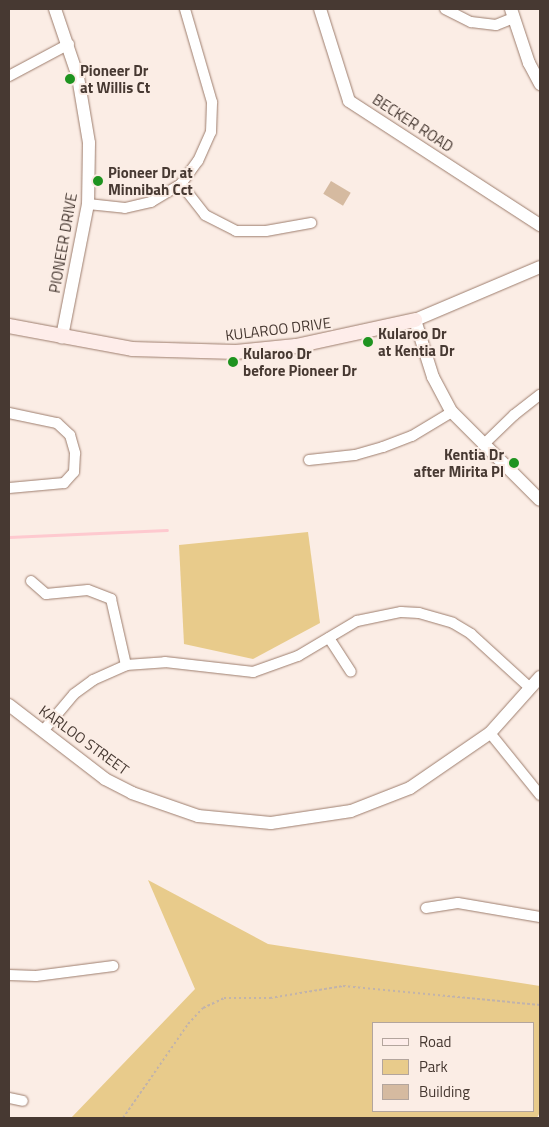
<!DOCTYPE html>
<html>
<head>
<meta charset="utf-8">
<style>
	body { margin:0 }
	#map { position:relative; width:549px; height:1127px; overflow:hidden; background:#fbede5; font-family:"Titillium Web",sans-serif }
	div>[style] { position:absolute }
	.green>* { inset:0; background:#e8cb8b }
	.stream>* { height:3px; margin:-1.5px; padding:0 1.5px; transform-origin:1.5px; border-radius:1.5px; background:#fec9cf }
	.building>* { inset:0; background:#d5baa0; transform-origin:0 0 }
	.path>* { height:2px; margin-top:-1px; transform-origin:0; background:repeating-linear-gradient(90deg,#c1b3ab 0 2.5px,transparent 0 5px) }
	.roads { filter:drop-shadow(0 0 1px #9d7d6d) drop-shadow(0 0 1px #9d7d6d) }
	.minor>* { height:10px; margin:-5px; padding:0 5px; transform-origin:5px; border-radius:5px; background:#fff }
	.tertiary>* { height:12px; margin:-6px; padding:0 6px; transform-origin:6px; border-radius:6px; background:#fff }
	.secondary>* { height:14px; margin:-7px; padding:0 7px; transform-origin:7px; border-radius:7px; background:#feedea }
	.dots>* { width:14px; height:14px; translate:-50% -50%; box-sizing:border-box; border:2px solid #fbede5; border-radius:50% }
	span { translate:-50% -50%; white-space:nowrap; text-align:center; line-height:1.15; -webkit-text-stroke:4px #fbede5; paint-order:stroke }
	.poi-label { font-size:15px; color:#473932; font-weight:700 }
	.left { translate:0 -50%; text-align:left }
	.right { translate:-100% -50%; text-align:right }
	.street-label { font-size:15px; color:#473932 }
	.frame { position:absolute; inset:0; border:10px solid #473932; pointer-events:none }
	.legend { position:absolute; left:372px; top:1022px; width:162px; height:90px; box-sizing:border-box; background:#fbede5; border:1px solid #b3a59d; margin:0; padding:6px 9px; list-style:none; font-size:15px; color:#473932 }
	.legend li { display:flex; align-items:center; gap:10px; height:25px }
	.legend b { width:25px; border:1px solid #b3a59d }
</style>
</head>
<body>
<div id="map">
	<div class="green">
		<div style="clip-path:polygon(308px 532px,320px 623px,253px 659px,184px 644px,179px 545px)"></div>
		<div style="clip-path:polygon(evenodd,148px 880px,268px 944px,540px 986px,540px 1112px,537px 1118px,71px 1118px,195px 989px,148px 880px,373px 1023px,533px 1023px,533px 1111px,373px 1111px,373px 1023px)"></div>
	</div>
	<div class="stream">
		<div style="left:9px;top:537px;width:158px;rotate:-2.5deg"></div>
	</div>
	<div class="building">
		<div style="left:331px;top:181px;width:23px;height:15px;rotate:31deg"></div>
	</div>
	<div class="path">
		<div style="left:123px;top:1118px;width:114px;rotate:-55.3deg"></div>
		<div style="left:188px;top:1024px;width:22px;rotate:-47deg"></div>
		<div style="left:203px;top:1008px;width:23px;rotate:-25deg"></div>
		<div style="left:224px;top:998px;width:46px"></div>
		<div style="left:270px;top:998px;width:74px;rotate:-9.3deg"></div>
		<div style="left:343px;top:986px;width:198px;rotate:5.5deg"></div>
	</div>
	<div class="roads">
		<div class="minor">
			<div style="left:445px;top:9px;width:29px;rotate:27deg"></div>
			<div style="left:471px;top:22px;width:25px;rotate:7deg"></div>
			<div style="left:496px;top:25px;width:18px;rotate:-22deg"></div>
			<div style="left:9px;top:76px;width:68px;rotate:-28.1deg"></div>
			<div style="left:181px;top:184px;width:39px;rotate:52deg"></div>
			<div style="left:205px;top:215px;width:35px;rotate:27deg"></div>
			<div style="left:236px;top:231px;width:30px"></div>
			<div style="left:266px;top:231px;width:46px;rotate:-10.1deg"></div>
			<div style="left:88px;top:204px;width:37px;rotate:6deg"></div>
			<div style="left:125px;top:208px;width:27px;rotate:-13deg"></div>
			<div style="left:151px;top:202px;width:35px;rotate:-31deg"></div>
			<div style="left:181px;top:184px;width:29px;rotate:-54deg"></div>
			<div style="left:198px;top:161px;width:32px;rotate:-66deg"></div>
			<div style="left:211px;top:132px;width:30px;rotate:-88deg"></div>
			<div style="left:212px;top:102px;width:97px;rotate:-106.2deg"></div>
			<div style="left:9px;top:413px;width:49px;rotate:11.8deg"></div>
			<div style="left:57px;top:423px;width:18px;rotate:43deg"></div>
			<div style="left:70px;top:435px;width:19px;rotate:74deg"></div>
			<div style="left:75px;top:453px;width:19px;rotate:93deg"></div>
			<div style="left:74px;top:472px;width:15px;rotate:132deg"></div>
			<div style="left:64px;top:483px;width:55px;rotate:174.8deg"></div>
			<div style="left:483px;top:445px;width:43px;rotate:-44.1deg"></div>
			<div style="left:514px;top:415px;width:33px;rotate:-38deg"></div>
			<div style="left:309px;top:460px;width:46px;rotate:-6.2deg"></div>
			<div style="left:355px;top:455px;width:29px;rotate:-16deg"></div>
			<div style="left:383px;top:447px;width:31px;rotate:-21deg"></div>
			<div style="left:412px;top:436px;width:47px;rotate:-31deg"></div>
			<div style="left:31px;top:581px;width:20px;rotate:41deg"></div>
			<div style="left:46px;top:594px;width:42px;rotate:-5.4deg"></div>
			<div style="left:88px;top:590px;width:25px;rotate:21deg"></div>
			<div style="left:111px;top:599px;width:68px;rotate:77.2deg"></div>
			<div style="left:329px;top:638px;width:40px;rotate:57.1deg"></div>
			<div style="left:43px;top:731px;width:48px;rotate:-50deg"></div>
			<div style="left:74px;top:694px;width:24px;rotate:-36deg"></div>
			<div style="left:93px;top:680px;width:36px;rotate:-24deg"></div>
			<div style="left:126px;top:665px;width:39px;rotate:-4deg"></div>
			<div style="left:165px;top:662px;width:89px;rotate:6.5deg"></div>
			<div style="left:253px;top:672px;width:48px;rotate:-19.6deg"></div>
			<div style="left:298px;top:656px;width:69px;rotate:-30.7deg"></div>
			<div style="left:357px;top:621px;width:45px;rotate:-11.6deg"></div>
			<div style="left:401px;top:612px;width:18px;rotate:3deg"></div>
			<div style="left:419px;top:613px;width:35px;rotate:16deg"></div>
			<div style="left:453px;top:623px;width:21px;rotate:31deg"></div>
			<div style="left:471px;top:634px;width:79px;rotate:42.4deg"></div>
			<div style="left:490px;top:733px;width:80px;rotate:51.1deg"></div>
			<div style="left:426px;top:908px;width:32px;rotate:-9deg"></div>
			<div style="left:458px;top:903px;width:83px;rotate:9.7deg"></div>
			<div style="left:9px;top:975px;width:27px;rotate:2deg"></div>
			<div style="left:36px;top:976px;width:78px;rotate:-7.4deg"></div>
			<div style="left:9px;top:1098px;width:14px;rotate:12deg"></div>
		</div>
		<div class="tertiary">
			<div style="left:55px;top:9px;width:72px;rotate:71.3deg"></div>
			<div style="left:78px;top:77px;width:67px;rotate:80.5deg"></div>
			<div style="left:89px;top:143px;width:61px;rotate:90.9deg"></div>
			<div style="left:88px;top:204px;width:136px;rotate:101.1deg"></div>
			<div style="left:320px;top:9px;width:96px;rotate:72.5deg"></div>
			<div style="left:349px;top:101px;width:228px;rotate:33deg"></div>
			<div style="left:511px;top:9px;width:57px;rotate:71.6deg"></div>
			<div style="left:529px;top:63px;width:24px;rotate:62deg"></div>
			<div style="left:540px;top:267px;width:136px;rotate:157deg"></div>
			<div style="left:415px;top:320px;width:60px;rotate:72.5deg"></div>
			<div style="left:433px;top:377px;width:40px;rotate:62deg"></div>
			<div style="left:452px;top:412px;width:124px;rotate:45deg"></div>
			<div style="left:9px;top:705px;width:121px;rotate:37.6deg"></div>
			<div style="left:105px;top:779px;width:30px;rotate:27deg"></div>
			<div style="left:132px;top:793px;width:70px;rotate:19.2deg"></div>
			<div style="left:198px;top:816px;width:73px;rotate:5.5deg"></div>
			<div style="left:271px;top:823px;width:81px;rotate:-8.5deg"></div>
			<div style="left:351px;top:811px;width:63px;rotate:-21.3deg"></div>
			<div style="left:410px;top:788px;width:97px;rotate:-34.5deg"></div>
			<div style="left:490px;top:733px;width:75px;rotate:-48.2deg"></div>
		</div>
		<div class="secondary">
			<div style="left:9px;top:326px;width:125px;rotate:10.6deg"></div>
			<div style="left:132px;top:349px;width:104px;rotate:1.7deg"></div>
			<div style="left:236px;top:352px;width:60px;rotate:-5.7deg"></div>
			<div style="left:296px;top:346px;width:122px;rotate:-12.3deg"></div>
		</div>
	</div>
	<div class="dots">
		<div style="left:70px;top:79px;background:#1e931f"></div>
		<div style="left:98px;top:181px;background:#1e931f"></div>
		<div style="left:368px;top:342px;background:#1e931f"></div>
		<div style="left:233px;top:362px;background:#1e931f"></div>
		<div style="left:514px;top:463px;background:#1e931f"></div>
	</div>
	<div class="poi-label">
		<span class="left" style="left:80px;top:79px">Pioneer Dr<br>at Willis Ct</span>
		<span class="left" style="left:108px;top:181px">Pioneer Dr at<br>Minnibah Cct</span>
		<span class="left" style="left:378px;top:342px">Kularoo Dr<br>at Kentia Dr</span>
		<span class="left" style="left:243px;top:362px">Kularoo Dr<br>before Pioneer Dr</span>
		<span class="right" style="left:504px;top:463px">Kentia Dr<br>after Mirita Pl</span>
	</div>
	<div class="street-label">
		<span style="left:413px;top:123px;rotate:33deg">BECKER ROAD</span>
		<span style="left:63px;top:243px;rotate:-80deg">PIONEER DRIVE</span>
		<span style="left:278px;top:329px;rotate:-7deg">KULAROO DRIVE</span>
		<span style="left:84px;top:740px;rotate:36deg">KARLOO STREET</span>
	</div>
	<div class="frame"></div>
	<ul class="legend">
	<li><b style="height:6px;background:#feedea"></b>Road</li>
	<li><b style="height:14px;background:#e8cb8b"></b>Park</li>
	<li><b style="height:14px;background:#d5baa0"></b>Building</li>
	</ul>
</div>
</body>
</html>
